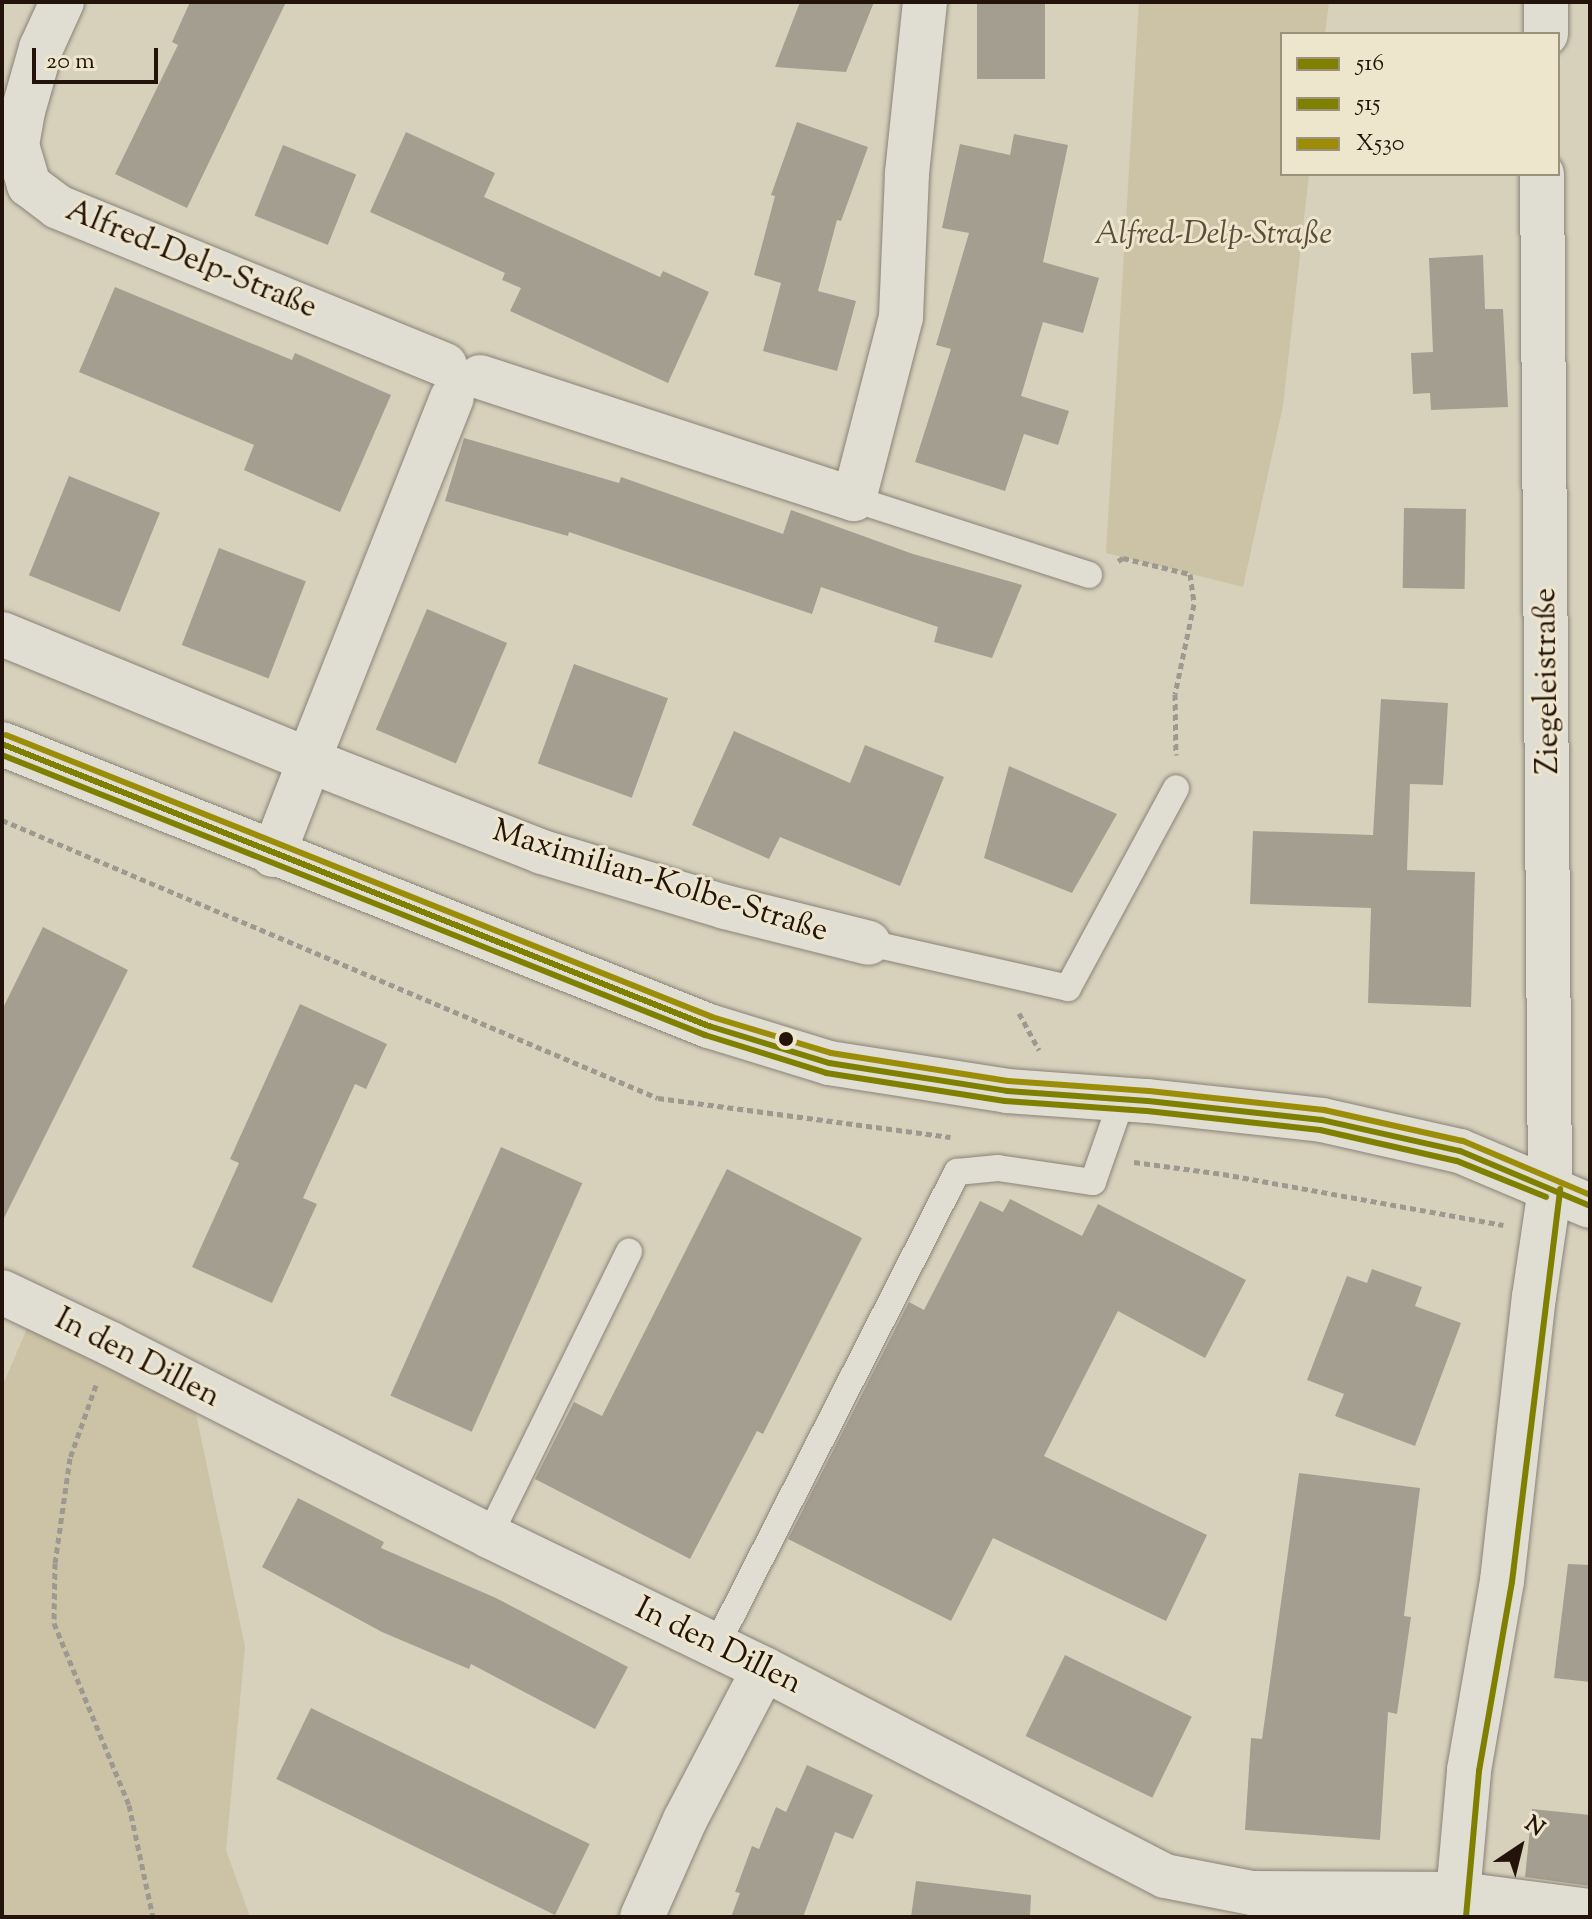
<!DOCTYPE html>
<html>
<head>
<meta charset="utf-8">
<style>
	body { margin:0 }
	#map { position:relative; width:1592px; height:1919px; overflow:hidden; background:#d7d1bc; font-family:"Sorts Mill Goudy",serif }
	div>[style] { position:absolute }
	.green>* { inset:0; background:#ccc2a6 }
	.building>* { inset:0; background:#a49e91; transform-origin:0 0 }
	.path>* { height:5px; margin-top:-2.5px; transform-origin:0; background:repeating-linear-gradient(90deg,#9d9990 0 6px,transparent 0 10px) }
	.roads { filter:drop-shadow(0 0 2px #898377) drop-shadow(0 0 2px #898377) }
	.service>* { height:26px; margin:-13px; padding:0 13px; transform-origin:13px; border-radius:13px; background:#e0ddd3 }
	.minor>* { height:44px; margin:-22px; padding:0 22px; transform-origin:22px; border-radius:22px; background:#e0ddd3 }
	.secondary>* { height:44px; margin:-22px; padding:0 22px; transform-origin:22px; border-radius:22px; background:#e0ddd3 }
	.bus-1>* { height:6px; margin:-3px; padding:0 3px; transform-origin:3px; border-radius:3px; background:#808000 }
	.bus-2>* { height:6px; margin:-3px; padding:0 3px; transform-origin:3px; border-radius:3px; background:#808000 }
	.bus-3>* { height:6px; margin:-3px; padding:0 3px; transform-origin:3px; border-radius:3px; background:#9c8d08 }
	.dots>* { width:22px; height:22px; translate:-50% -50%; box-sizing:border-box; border:4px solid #ede5cc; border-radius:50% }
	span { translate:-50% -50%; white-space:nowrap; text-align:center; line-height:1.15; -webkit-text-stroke:6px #ede5cc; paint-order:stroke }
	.park-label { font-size:32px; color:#5c4c3a; font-style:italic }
	.street-label { font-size:32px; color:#24130a }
	.frame { position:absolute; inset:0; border:4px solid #24130a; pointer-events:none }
	.legend { position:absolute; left:1280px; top:32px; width:280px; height:144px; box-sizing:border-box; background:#ede5cc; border:2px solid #9d917e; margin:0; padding:10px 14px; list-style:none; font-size:24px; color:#24130a }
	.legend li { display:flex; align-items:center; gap:16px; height:40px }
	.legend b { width:40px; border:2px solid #9d917e }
	.north { position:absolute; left:1480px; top:1807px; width:80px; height:80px; -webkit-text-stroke:6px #ede5cc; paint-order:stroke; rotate:35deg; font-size:22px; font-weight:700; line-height:32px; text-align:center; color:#24130a }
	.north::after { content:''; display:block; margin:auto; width:28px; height:36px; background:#24130a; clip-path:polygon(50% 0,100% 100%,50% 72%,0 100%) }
	.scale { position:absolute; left:32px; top:48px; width:126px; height:36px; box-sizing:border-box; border:4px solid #24130a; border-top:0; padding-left:10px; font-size:24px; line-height:28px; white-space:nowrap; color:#24130a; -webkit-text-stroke:6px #ede5cc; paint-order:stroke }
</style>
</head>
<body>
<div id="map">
	<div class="green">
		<div style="clip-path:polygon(1139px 2px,1329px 2px,1325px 34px,1282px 34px,1282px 174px,1309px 174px,1283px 406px,1243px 587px,1106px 553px)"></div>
		<div style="clip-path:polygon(28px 1326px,168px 1385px,196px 1414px,245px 1647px,226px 1850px,250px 1917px,2px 1917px,2px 1387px)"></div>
	</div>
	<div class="building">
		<div style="clip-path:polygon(190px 2px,286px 2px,187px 208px,115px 174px,178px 45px,172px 42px)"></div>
		<div style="clip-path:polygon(800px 2px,874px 2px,846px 72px,775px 67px)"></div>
		<div style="left:977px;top:2px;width:68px;height:77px"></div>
		<div style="clip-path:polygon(797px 122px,868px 147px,841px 221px,837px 220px,818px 291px,856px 301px,837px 371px,763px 351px,781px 283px,754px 275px,775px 196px,771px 195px)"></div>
		<div style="clip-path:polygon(406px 132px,495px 173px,484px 197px,660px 277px,663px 271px,709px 292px,668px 383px,510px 311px,521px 288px,502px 280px,505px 273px,370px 212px)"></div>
		<div style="clip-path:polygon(1014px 134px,1068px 145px,1043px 262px,1099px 278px,1083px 333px,1043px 322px,1021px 396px,1069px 411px,1058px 445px,1024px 434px,1005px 491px,915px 462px,951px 349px,936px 345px,969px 233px,942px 228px,960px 144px,1010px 155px)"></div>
		<div style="left:283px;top:145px;width:79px;height:76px;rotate:22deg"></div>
		<div style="clip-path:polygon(1483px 255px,1485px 309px,1503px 309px,1508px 407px,1431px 410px,1430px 393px,1413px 394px,1411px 353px,1433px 352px,1429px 258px)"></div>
		<div style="clip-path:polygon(115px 287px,292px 360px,295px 353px,391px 395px,340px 512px,244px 470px,254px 445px,79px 372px)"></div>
		<div style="clip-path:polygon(464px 438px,619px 483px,621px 477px,783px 534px,791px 510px,913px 554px,1022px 585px,992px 658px,934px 642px,938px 627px,821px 587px,812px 614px,569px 532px,568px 536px,445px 501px)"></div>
		<div style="left:69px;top:476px;width:98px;height:107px;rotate:22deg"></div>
		<div style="left:1404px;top:508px;width:62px;height:80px;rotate:1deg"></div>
		<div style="left:219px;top:548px;width:93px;height:104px;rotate:21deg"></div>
		<div style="left:427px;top:609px;width:87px;height:131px;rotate:23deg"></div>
		<div style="left:574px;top:664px;width:100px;height:106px;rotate:20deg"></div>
		<div style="clip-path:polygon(1381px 699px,1448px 703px,1443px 785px,1410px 784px,1407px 870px,1475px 872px,1471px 1007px,1368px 1003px,1371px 908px,1250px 904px,1253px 831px,1373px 835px)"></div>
		<div style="clip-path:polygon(734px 731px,850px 783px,865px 745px,944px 777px,900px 886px,780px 837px,769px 859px,692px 825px)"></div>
		<div style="clip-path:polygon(1009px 766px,1117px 814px,1072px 893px,984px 858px)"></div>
		<div style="clip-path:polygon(43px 927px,128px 970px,2px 1222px,2px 1010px)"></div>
		<div style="clip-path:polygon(300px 1004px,387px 1044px,366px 1089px,355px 1084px,303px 1198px,317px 1204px,272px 1303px,192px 1267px,239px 1163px,230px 1159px)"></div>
		<div style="left:501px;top:1147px;width:89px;height:272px;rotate:24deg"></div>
		<div style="clip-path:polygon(727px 1169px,862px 1238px,763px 1434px,757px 1431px,690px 1559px,535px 1479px,574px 1402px,602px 1416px)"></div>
		<div style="clip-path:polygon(1010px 1199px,1082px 1236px,1098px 1204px,1246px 1280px,1205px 1358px,1118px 1311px,1044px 1456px,1207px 1535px,1166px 1621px,993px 1538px,951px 1621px,788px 1539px,909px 1302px,924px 1310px,980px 1201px,1003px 1212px)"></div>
		<div style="clip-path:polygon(1372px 1269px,1422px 1287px,1415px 1306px,1461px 1323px,1415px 1446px,1335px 1416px,1344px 1394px,1307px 1380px,1347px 1276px,1367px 1283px)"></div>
		<div style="clip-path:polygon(1299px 1473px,1420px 1488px,1404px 1616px,1411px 1617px,1397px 1714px,1388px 1712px,1380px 1840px,1245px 1830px,1251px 1738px,1262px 1739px)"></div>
		<div style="clip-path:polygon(298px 1498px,384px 1542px,381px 1548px,496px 1598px,628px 1667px,595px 1729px,471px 1664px,469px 1669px,382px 1632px,262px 1567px)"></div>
		<div style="clip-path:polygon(1568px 1564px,1590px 1565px,1590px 1682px,1554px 1678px)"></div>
		<div style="left:1065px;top:1655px;width:141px;height:90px;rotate:26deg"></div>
		<div style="left:311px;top:1708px;width:310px;height:79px;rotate:26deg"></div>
		<div style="clip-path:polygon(807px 1765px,873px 1795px,853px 1839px,835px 1832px,803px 1917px,731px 1917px,740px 1893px,735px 1892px,752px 1846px,759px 1849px,776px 1807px,786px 1812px)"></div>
		<div style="clip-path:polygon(1532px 1809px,1590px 1815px,1590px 1886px,1525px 1877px)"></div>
		<div style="clip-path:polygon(916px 1881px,1031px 1895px,1030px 1917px,911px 1917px)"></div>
	</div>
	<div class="path">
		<div style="left:1118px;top:561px;width:6px;rotate:-31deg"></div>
		<div style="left:1123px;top:558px;width:69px;rotate:13.4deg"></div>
		<div style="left:1190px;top:574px;width:30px;rotate:82deg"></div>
		<div style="left:1194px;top:604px;width:92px;rotate:101.9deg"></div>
		<div style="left:1175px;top:694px;width:61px;rotate:89.1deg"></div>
		<div style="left:2px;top:820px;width:712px;rotate:22.97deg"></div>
		<div style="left:658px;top:1098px;width:295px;rotate:7.6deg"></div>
		<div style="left:1019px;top:1013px;width:42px;rotate:61.6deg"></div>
		<div style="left:1134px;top:1162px;width:90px;rotate:7.7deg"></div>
		<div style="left:1223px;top:1174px;width:285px;rotate:10.3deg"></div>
		<div style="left:96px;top:1385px;width:77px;rotate:109.6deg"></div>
		<div style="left:70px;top:1458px;width:106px;rotate:98.1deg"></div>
		<div style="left:55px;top:1563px;width:60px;rotate:91deg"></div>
		<div style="left:54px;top:1623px;width:197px;rotate:67.6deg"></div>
		<div style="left:129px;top:1805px;width:115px;rotate:77.9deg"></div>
	</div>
	<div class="roads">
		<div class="service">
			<div style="left:854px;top:499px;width:247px;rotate:17.9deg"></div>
			<div style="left:869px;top:943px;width:204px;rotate:12.7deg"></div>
			<div style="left:1068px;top:988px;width:227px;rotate:-61.6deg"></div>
			<div style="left:489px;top:1536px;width:317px;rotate:-63.8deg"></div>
			<div style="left:716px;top:1646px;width:532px;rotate:-63.05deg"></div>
			<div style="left:957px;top:1172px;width:41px;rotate:-5.6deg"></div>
			<div style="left:998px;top:1168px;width:96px;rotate:8.4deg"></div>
			<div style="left:1093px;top:1182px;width:88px;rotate:-70.7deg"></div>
		</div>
		<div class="minor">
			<div style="left:62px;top:2px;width:51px;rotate:114.5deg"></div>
			<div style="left:41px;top:48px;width:66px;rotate:105.9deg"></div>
			<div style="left:23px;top:111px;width:35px;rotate:100deg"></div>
			<div style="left:17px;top:145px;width:42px;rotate:73.3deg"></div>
			<div style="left:29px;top:185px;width:36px;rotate:37deg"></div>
			<div style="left:58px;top:207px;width:418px;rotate:22.2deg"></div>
			<div style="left:1546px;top:34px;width:32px;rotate:-90deg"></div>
			<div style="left:480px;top:377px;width:393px;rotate:18.1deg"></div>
			<div style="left:854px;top:499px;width:188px;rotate:-75.5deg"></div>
			<div style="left:901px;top:317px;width:144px;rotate:-87.6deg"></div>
			<div style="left:907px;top:173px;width:172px;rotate:-84deg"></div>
			<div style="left:2px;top:634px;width:322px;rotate:22.3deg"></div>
			<div style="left:312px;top:751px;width:380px;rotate:-68.4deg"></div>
			<div style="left:318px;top:764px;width:241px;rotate:21.4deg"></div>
			<div style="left:542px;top:852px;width:191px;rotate:16.7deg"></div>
			<div style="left:725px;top:907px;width:148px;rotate:14deg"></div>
			<div style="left:273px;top:855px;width:91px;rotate:-68.8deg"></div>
			<div style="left:2px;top:1292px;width:121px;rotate:25.5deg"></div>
			<div style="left:111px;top:1344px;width:424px;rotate:26.9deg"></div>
			<div style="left:489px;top:1536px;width:305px;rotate:25.8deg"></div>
			<div style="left:764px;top:1669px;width:451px;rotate:27.3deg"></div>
			<div style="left:1165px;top:1876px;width:89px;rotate:11.1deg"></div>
			<div style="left:1252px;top:1893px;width:208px;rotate:0.3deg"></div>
			<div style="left:1460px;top:1894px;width:131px;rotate:7.5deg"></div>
			<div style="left:642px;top:1917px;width:106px;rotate:-66.1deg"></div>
			<div style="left:685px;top:1820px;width:170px;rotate:-62.4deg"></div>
			<div style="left:1456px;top:1917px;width:148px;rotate:-84.9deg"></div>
			<div style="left:1469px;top:1770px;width:192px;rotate:-80.1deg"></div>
			<div style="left:1502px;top:1581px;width:286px;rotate:-83.6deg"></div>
			<div style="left:1534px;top:1297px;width:110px;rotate:-81.6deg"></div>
			<div style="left:1550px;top:1188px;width:1014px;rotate:-90.45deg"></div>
		</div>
		<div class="secondary">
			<div style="left:2px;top:744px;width:761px;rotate:21.75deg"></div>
			<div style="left:709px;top:1026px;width:126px;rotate:17.1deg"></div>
			<div style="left:829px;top:1063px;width:180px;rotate:8.9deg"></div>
			<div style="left:1007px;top:1091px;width:141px;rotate:4.1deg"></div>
			<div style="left:1148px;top:1101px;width:175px;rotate:6.2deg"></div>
			<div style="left:1322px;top:1120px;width:141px;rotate:12.7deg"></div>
			<div style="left:1460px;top:1151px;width:141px;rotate:22.9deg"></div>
		</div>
	</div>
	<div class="bus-1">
		<div style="left:2px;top:744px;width:761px;rotate:21.75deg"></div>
		<div style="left:709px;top:1026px;width:126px;rotate:17.1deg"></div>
		<div style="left:829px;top:1063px;width:180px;rotate:8.9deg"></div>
		<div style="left:1007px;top:1091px;width:141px;rotate:4.1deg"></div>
		<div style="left:1148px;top:1101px;width:175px;rotate:6.2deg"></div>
		<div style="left:1322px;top:1120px;width:141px;rotate:12.7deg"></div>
		<div style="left:1460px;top:1151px;width:141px;rotate:22.9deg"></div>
	</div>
	<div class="bus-2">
		<div style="left:2px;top:755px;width:757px;rotate:21.72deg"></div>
		<div style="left:705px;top:1035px;width:127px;rotate:17.4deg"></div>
		<div style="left:826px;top:1073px;width:181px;rotate:8.9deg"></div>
		<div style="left:1005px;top:1101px;width:142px;rotate:4deg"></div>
		<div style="left:1147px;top:1111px;width:174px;rotate:6.3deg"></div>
		<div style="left:1320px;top:1130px;width:140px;rotate:12.8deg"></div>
		<div style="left:1457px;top:1161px;width:96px;rotate:22deg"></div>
		<div style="left:1466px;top:1917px;width:147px;rotate:-84.9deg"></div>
		<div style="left:1479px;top:1771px;width:192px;rotate:-80.1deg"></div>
		<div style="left:1512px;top:1582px;width:396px;rotate:-83deg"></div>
	</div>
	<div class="bus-3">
		<div style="left:6px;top:735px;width:760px;rotate:21.77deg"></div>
		<div style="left:712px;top:1017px;width:124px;rotate:16.8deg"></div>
		<div style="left:831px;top:1053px;width:179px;rotate:9deg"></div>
		<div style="left:1008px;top:1081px;width:141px;rotate:4.1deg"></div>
		<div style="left:1149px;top:1091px;width:176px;rotate:6.2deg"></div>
		<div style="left:1324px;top:1110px;width:142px;rotate:12.6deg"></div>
		<div style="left:1463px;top:1141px;width:138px;rotate:23deg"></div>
	</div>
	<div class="dots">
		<div style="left:786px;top:1039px;background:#24130a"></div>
	</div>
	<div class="park-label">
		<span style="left:1213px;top:235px">Alfred-Delp-Straße</span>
	</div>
	<div class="street-label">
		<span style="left:191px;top:260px;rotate:22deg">Alfred-Delp-Straße</span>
		<span style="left:1548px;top:681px;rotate:-91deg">Ziegeleistraße</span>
		<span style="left:660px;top:882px;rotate:17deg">Maximilian-Kolbe-Straße</span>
		<span style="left:137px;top:1359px;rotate:27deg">In den Dillen</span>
		<span style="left:718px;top:1647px;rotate:26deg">In den Dillen</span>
	</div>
	<div class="frame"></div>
	<ul class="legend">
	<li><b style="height:10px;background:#808000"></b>516</li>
	<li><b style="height:10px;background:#808000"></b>515</li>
	<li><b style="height:10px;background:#9c8d08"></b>X530</li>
	</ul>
	<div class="north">N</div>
	<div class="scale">20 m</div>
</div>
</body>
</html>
